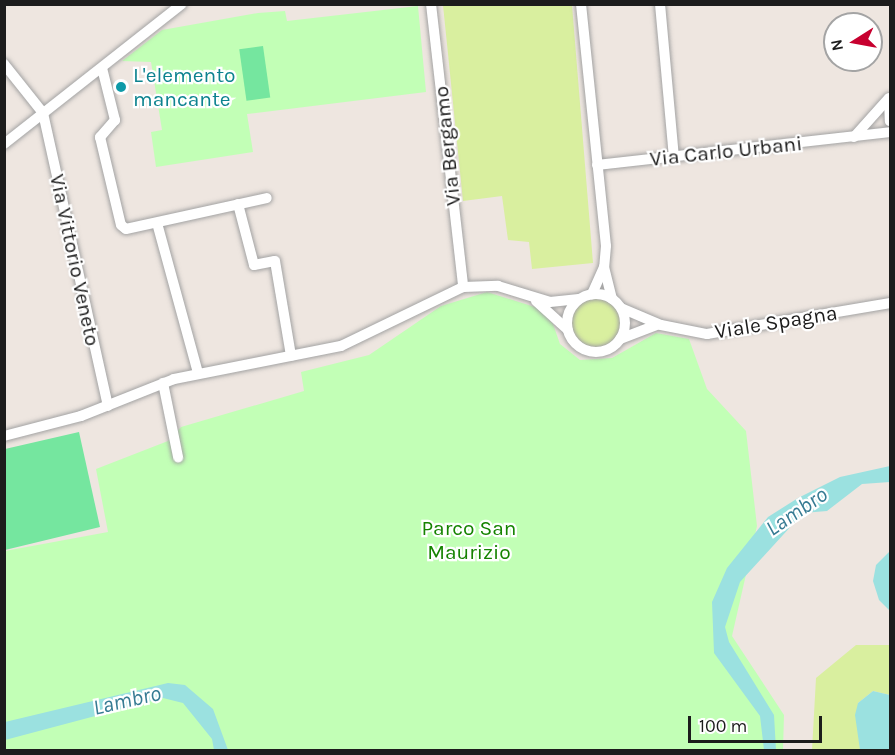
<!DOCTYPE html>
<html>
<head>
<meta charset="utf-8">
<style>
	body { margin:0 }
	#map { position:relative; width:895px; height:755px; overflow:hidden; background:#eee6e0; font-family:Karla,sans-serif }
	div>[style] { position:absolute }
	.grass>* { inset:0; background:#d9ef9f }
	.round { border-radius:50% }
	.park>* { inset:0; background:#c2ffb6 }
	.pitch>* { inset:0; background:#75e69f; transform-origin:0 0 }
	.water>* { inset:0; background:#9be1e0 }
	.roads { filter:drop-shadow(0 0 2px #a3a3a3) drop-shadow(0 0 2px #a3a3a3) }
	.minor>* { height:10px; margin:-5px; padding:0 5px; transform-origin:5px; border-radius:5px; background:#fff }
	.minor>.ring { margin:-5px; padding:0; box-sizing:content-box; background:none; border:10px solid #fff; border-radius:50% }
	.dots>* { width:16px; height:16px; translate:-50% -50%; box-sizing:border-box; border:3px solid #fff; border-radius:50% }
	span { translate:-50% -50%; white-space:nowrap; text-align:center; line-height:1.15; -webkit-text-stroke:4.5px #fff; paint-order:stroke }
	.culture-label { font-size:21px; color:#0d838f }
	.left { translate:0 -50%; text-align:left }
	.street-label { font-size:21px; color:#1c1c1c }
	.park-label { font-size:21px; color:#158300 }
	.water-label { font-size:22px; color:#367b93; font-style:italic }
	.frame { position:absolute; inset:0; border:6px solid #1c1c1c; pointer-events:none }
	.north { position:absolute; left:823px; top:12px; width:60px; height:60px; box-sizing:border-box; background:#fff; border:2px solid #a4a4a4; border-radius:50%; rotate:259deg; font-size:16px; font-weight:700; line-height:24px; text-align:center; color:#1c1c1c }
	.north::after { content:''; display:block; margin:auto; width:21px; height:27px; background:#c7002f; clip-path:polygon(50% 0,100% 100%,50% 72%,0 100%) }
	.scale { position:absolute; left:688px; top:716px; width:134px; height:27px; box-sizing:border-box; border:3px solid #1c1c1c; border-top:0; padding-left:8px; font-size:18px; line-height:21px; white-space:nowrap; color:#1c1c1c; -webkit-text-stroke:4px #fff; paint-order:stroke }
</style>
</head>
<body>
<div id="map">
	<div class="grass">
		<div style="clip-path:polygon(443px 5px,572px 5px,593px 263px,532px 269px,529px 242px,508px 240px,502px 196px,463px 201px)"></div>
		<div class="round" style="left:572px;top:299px;width:48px;height:48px"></div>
		<div style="clip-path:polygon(856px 645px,890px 645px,890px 695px,873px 691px,858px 703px,860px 750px,812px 750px,816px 678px)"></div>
	</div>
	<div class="park">
		<div style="clip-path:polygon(418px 6px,426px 92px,247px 114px,253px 152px,156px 167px,151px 132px,162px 130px,151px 62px,122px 61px,162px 30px,258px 13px,285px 11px,287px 21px)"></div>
		<div style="clip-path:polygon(487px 292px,538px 308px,553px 324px,560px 344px,580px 360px,612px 358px,656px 333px,689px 339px,707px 389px,746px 431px,757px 526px,732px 636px,784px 715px,783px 750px,5px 750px,5px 551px,108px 532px,96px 469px,168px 441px,181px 427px,304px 391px,301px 372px,369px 355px,441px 306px)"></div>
	</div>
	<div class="pitch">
		<div style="left:263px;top:46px;width:52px;height:24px;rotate:82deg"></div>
		<div style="clip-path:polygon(79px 432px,100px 527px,5px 550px,5px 449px)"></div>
	</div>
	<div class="water">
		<div style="clip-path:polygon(890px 466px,890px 482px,862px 484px,827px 511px,803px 513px,740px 582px,725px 627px,729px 642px,774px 715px,776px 750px,764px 750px,760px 716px,714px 653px,712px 602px,727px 568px,768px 517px,798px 498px,840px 477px)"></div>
		<div style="clip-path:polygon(890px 551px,890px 611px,879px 600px,873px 581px,876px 565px)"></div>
		<div style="clip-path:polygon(168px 683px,185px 685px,213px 709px,228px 750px,214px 750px,212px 739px,183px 703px,163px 698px,5px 740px,5px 722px)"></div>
		<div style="clip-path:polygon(873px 691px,890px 695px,890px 750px,860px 750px,855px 715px,858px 703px)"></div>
	</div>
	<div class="roads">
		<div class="minor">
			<div style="left:431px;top:4px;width:285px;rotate:83.5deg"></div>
			<div style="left:581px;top:4px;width:243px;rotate:84.1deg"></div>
			<div style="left:606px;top:246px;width:21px;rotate:95deg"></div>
			<div style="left:604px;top:267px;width:30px;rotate:114deg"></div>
			<div style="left:660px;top:4px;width:154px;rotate:84.8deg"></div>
			<div style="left:4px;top:64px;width:63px;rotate:51.5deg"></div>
			<div style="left:43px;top:113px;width:300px;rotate:77.5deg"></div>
			<div style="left:102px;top:68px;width:54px;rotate:76deg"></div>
			<div style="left:115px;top:120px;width:23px;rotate:131deg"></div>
			<div style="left:100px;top:137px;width:90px;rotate:76.6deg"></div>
			<div style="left:121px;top:225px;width:6px;rotate:39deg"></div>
			<div style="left:126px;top:229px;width:144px;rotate:-12.4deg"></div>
			<div style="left:889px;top:98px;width:23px;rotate:88deg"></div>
			<div style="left:854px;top:137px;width:51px;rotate:-48.2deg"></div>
			<div style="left:4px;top:144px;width:226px;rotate:-38.2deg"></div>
			<div style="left:597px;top:165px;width:295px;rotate:-6.4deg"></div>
			<div style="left:238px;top:204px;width:63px;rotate:75.3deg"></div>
			<div style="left:254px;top:265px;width:21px;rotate:-11deg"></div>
			<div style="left:275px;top:261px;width:96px;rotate:80.4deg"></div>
			<div style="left:157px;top:223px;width:156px;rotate:74.7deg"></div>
			<div style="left:604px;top:267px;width:33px;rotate:76deg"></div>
			<div class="ring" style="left:567px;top:294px;width:48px;height:48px"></div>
			<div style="left:536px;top:301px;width:43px;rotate:42.2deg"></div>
			<div style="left:621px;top:308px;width:43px;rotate:23deg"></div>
			<div style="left:661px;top:325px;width:47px;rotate:11.1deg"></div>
			<div style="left:707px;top:334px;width:186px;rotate:-9.6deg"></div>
			<div style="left:620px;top:339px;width:39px;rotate:-21deg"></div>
			<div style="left:163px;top:383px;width:76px;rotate:78.5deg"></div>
			<div style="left:4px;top:436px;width:80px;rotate:-14.6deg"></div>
			<div style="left:81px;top:416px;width:100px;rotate:-21.7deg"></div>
			<div style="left:174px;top:379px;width:170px;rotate:-11.2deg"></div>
			<div style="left:341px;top:346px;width:136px;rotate:-25.8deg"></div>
			<div style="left:463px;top:287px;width:35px;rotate:-2deg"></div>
			<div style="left:498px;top:286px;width:54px;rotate:17.1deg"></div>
			<div style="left:550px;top:302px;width:29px;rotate:-6deg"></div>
		</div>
	</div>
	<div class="dots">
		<div style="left:121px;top:87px;background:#0f9aa8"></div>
	</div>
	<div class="culture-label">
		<span class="left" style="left:133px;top:87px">L'elemento<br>mancante</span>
	</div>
	<div class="street-label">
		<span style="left:447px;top:146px;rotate:-96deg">Via Bergamo</span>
		<span style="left:726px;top:151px;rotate:-6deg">Via Carlo Urbani</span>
		<span style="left:75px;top:260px;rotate:78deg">Via Vittorio Veneto</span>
		<span style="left:776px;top:322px;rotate:-9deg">Viale Spagna</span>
	</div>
	<div class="park-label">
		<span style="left:469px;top:540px">Parco San<br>Maurizio</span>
	</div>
	<div class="water-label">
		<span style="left:797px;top:512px;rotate:-34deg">Lambro</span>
		<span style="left:127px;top:701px;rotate:-13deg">Lambro</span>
	</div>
	<div class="frame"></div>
	<div class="north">N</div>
	<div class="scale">100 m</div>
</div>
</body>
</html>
